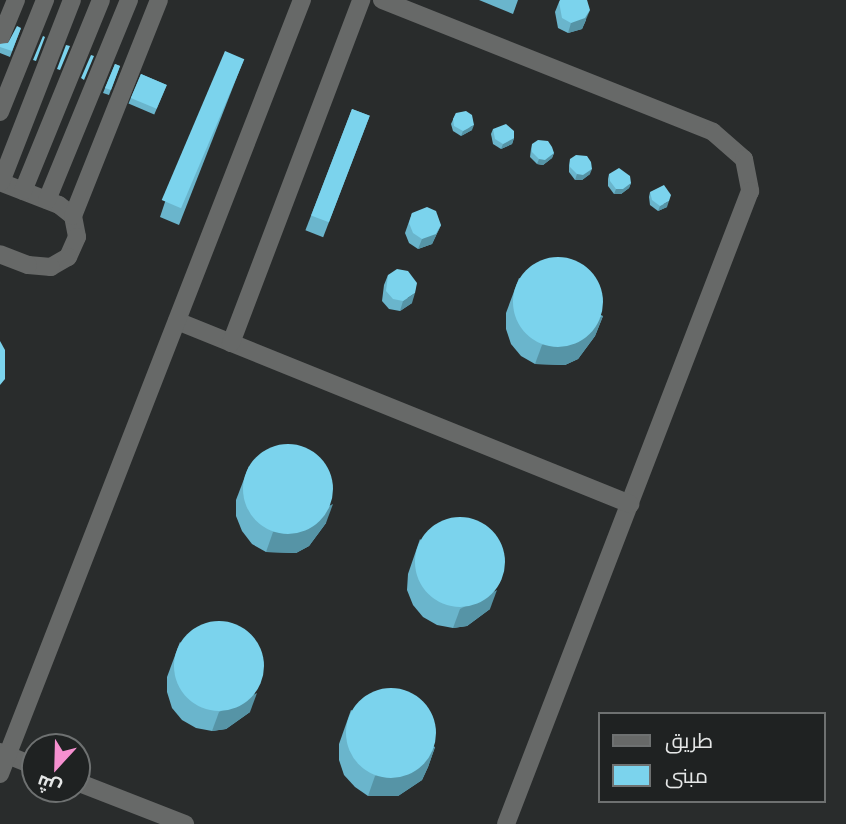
<!DOCTYPE html>
<html>
<head>
<meta charset="utf-8">
<style>
	body { margin:0 }
	#map { position:relative; width:846px; height:824px; overflow:hidden; background:#292c2c; font-family:"PT Sans Narrow",Cairo,sans-serif }
	div>[style] { position:absolute }
	.minor>* { height:18px; margin:-9px; padding:0 9px; transform-origin:9px; border-radius:9px; background:#676968 }
	.wall>* { inset:0; background:#6ab5cc; transform-origin:0 0 }
	.shaded-wall>* { inset:0; background:#5694a6 }
	.building>* { inset:0; background:#7bd3ed; transform-origin:0 0 }
	.round { border-radius:50% }
	span { translate:-50% -50%; white-space:nowrap; text-align:center; line-height:1.15; -webkit-text-stroke:7px #1f2222; paint-order:stroke }
	.legend { position:absolute; left:598px; top:712px; width:228px; height:91px; box-sizing:border-box; background:#1f2222; border:2px solid #6e7171; margin:0; padding:9px 12px; list-style:none; font-size:21px; color:#e5e7e7 }
	.legend li { display:flex; align-items:center; gap:14px; height:35px }
	.legend b { width:35px; border:2px solid #6e7171 }
	.north { position:absolute; left:21px; top:733px; width:70px; height:70px; box-sizing:border-box; background:#1f2222; border:2px solid #6e7171; border-radius:50%; rotate:202deg; font-size:19px; font-weight:700; line-height:28px; text-align:center; color:#e5e7e7 }
	.north::after { content:''; display:block; margin:auto; width:24px; height:32px; background:#f690d0; clip-path:polygon(50% 0,100% 100%,50% 72%,0 100%) }
</style>
</head>
<body>
<div id="map">
	<div class="minor">
		<div style="left:382px;top:0;width:356px;rotate:21.7deg"></div>
		<div style="left:713px;top:132px;width:41px;rotate:41.1deg"></div>
		<div style="left:744px;top:159px;width:33px;rotate:79deg"></div>
		<div style="left:750px;top:191px;width:678px;rotate:111.08deg"></div>
		<div style="left:0;top:39px;width:42px;rotate:-67.7deg"></div>
		<div style="left:0;top:112px;width:121px;rotate:-68.1deg"></div>
		<div style="left:0;top:182px;width:63px;rotate:21.3deg"></div>
		<div style="left:59px;top:205px;width:18px;rotate:38deg"></div>
		<div style="left:73px;top:216px;width:21px;rotate:79deg"></div>
		<div style="left:77px;top:237px;width:22px;rotate:114deg"></div>
		<div style="left:68px;top:257px;width:20px;rotate:150deg"></div>
		<div style="left:51px;top:267px;width:23px;rotate:-175deg"></div>
		<div style="left:28px;top:265px;width:30px;rotate:-159deg"></div>
		<div style="left:1px;top:182px;width:195px;rotate:-68.7deg"></div>
		<div style="left:23px;top:191px;width:206px;rotate:-67.8deg"></div>
		<div style="left:47px;top:200px;width:216px;rotate:-67.7deg"></div>
		<div style="left:73px;top:216px;width:232px;rotate:-68.3deg"></div>
		<div style="left:177px;top:321px;width:489px;rotate:22deg"></div>
		<div style="left:231px;top:343px;width:367px;rotate:-69.2deg"></div>
		<div style="left:0;top:752px;width:38px;rotate:22deg"></div>
		<div style="left:0;top:774px;width:831px;rotate:-68.69deg"></div>
		<div style="left:77px;top:782px;width:116px;rotate:21.3deg"></div>
	</div>
	<div class="wall">
		<div style="clip-path:polygon(479px 0,518px 0,513px 14px)"></div>
		<div style="clip-path:polygon(559px 2px,586px 20px,582px 29px,568px 33px,558px 28px,555px 12px)"></div>
		<div style="clip-path:polygon(21px 28px,10px 57px,0 53px,0 44px,8px 43px)"></div>
		<div style="clip-path:polygon(244px 59px,179px 225px,160px 217px,165px 202px)"></div>
		<div style="clip-path:polygon(115px 64px,120px 66px,109px 95px,103px 93px)"></div>
		<div style="left:141px;top:74px;width:28px;height:32px;rotate:23deg"></div>
		<div style="left:352px;top:109px;width:19px;height:130px;rotate:21deg"></div>
		<div style="clip-path:polygon(456px 113px,472px 130px,461px 136px,453px 131px,451px 124px)"></div>
		<div style="clip-path:polygon(493px 129px,514px 138px,512px 144px,501px 149px,493px 144px,491px 134px)"></div>
		<div style="clip-path:polygon(532px 144px,554px 153px,552px 158px,543px 165px,537px 164px,530px 157px,531px 149px)"></div>
		<div style="clip-path:polygon(570px 159px,590px 174px,582px 180px,575px 180px,569px 172px,569px 165px)"></div>
		<div style="clip-path:polygon(609px 174px,631px 183px,629px 188px,621px 194px,614px 194px,608px 186px,608px 179px)"></div>
		<div style="clip-path:polygon(650px 192px,667px 207px,658px 211px,650px 205px,649px 197px)"></div>
		<div style="clip-path:polygon(412px 213px,441px 225px,432px 244px,418px 249px,409px 243px,405px 233px)"></div>
		<div style="clip-path:polygon(388px 275px,412px 303px,400px 311px,389px 309px,382px 301px,384px 285px)"></div>
		<div style="clip-path:polygon(519px 278px,603px 316px,595px 336px,578px 359px,565px 365px,535px 364px,521px 356px,511px 344px,506px 329px,506px 313px)"></div>
		<div style="clip-path:polygon(249px 466px,326px 523px,309px 546px,296px 553px,266px 552px,252px 544px,242px 531px,236px 516px,236px 500px)"></div>
		<div style="clip-path:polygon(420px 539px,490px 609px,467px 626px,453px 628px,437px 625px,423px 617px,413px 605px,407px 590px,408px 574px)"></div>
		<div style="clip-path:polygon(180px 642px,250px 712px,226px 729px,212px 731px,196px 728px,182px 720px,172px 708px,167px 692px,167px 677px)"></div>
		<div style="clip-path:polygon(351px 710px,435px 747px,428px 767px,422px 780px,398px 796px,368px 796px,355px 787px,344px 775px,339px 760px,339px 744px)"></div>
	</div>
	<div class="shaded-wall">
		<div style="clip-path:polygon(590px 10px,582px 29px,568px 33px,571px 23px)"></div>
		<div style="clip-path:polygon(474px 125px,472px 130px,461px 136px,463px 131px)"></div>
		<div style="clip-path:polygon(514px 138px,512px 144px,501px 149px,503px 144px)"></div>
		<div style="clip-path:polygon(554px 153px,552px 158px,543px 165px,537px 164px,539px 159px)"></div>
		<div style="clip-path:polygon(592px 169px,590px 174px,582px 180px,575px 180px,577px 174px)"></div>
		<div style="clip-path:polygon(631px 183px,629px 188px,621px 194px,614px 194px,616px 189px)"></div>
		<div style="clip-path:polygon(669px 201px,667px 207px,658px 211px,660px 206px)"></div>
		<div style="clip-path:polygon(441px 225px,432px 244px,418px 249px,422px 239px)"></div>
		<div style="clip-path:polygon(415px 293px,412px 303px,400px 311px,403px 301px)"></div>
		<div style="clip-path:polygon(603px 316px,595px 336px,578px 359px,565px 365px,535px 364px,542px 345px)"></div>
		<div style="clip-path:polygon(333px 504px,326px 523px,309px 546px,296px 553px,266px 552px,273px 532px)"></div>
		<div style="clip-path:polygon(497px 590px,490px 609px,467px 626px,453px 628px,460px 609px)"></div>
		<div style="clip-path:polygon(257px 693px,250px 712px,226px 729px,212px 731px,219px 712px)"></div>
		<div style="clip-path:polygon(435px 747px,428px 767px,422px 780px,398px 796px,368px 796px,375px 776px)"></div>
	</div>
	<div class="building">
		<div style="clip-path:polygon(560px 0,587px 0,590px 10px,585px 18px,571px 23px,562px 18px,559px 2px)"></div>
		<div style="clip-path:polygon(17px 26px,21px 28px,12px 51px,0 47px,0 44px,8px 43px)"></div>
		<div style="clip-path:polygon(43px 36px,45px 37px,36px 61px,33px 60px)"></div>
		<div style="clip-path:polygon(66px 45px,70px 46px,60px 70px,57px 69px)"></div>
		<div style="left:225px;top:51px;width:21px;height:162px;rotate:23deg"></div>
		<div style="clip-path:polygon(91px 55px,94px 56px,84px 80px,81px 78px)"></div>
		<div style="clip-path:polygon(115px 64px,120px 66px,111px 90px,105px 88px)"></div>
		<div style="left:141px;top:74px;width:28px;height:26px;rotate:23deg"></div>
		<div style="left:352px;top:109px;width:19px;height:114px;rotate:21deg"></div>
		<div style="clip-path:polygon(466px 111px,472px 115px,474px 125px,463px 131px,454px 126px,453px 119px,456px 113px)"></div>
		<div style="clip-path:polygon(506px 124px,514px 131px,514px 138px,503px 144px,495px 139px,493px 129px)"></div>
		<div style="clip-path:polygon(538px 140px,548px 141px,552px 147px,554px 153px,545px 160px,539px 159px,532px 152px,532px 144px)"></div>
		<div style="clip-path:polygon(576px 155px,587px 156px,591px 162px,592px 169px,583px 175px,577px 174px,570px 167px,570px 159px)"></div>
		<div style="clip-path:polygon(619px 168px,630px 176px,631px 183px,623px 189px,616px 189px,610px 181px,609px 174px)"></div>
		<div style="clip-path:polygon(664px 185px,671px 195px,669px 201px,660px 206px,652px 200px,650px 192px)"></div>
		<div style="clip-path:polygon(427px 207px,436px 211px,441px 225px,436px 234px,422px 239px,413px 233px,409px 223px,412px 213px)"></div>
		<div class="round" style="left:513px;top:257px;width:90px;height:90px"></div>
		<div style="clip-path:polygon(397px 269px,408px 271px,417px 283px,415px 293px,403px 301px,393px 299px,386px 291px,388px 275px)"></div>
		<div style="clip-path:polygon(0 341px,5px 350px,5px 379px,0 385px)"></div>
		<div class="round" style="left:243px;top:444px;width:90px;height:90px"></div>
		<div class="round" style="left:415px;top:517px;width:90px;height:90px"></div>
		<div class="round" style="left:174px;top:621px;width:90px;height:90px"></div>
		<div class="round" style="left:346px;top:688px;width:90px;height:90px"></div>
	</div>
	<ul class="legend">
	<li><b style="height:9px;background:#676968"></b>طريق</li>
	<li><b style="height:19px;background:#7bd3ed"></b>مبنى</li>
	</ul>
	<div class="north">ش</div>
</div>
</body>
</html>
